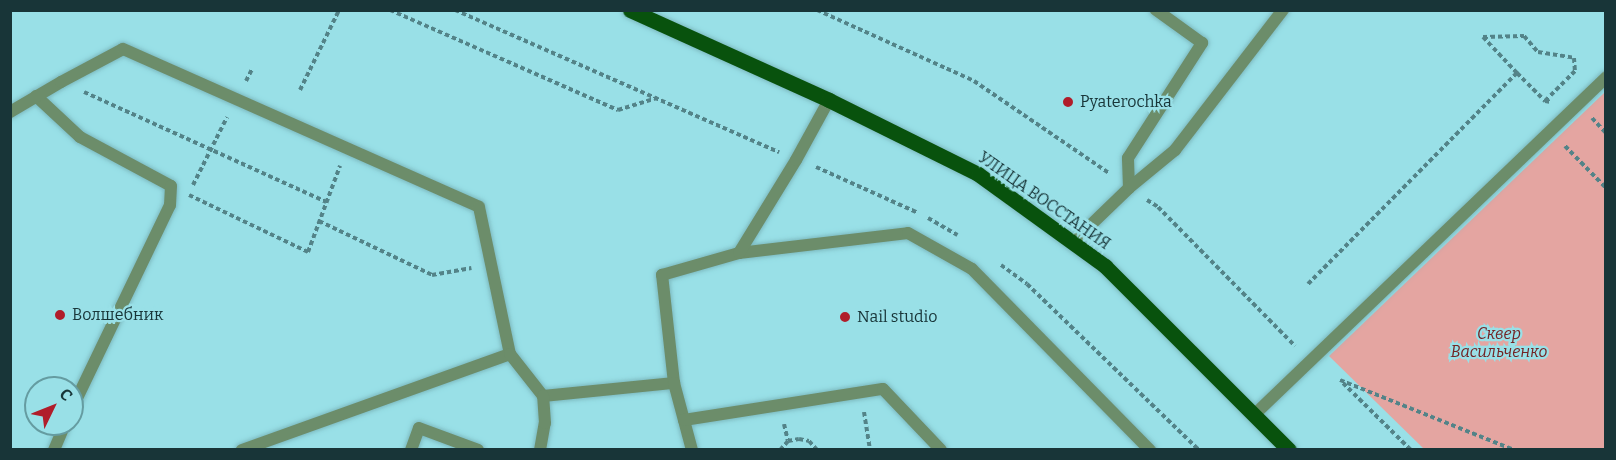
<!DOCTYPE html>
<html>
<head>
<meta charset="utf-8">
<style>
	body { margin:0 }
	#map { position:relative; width:1616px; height:460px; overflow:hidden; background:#99e0e7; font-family:Bitter,serif }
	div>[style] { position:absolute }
	.green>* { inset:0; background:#e4a5a1 }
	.path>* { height:4px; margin-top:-2px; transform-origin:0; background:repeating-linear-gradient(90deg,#538388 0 4.5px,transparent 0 7.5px) }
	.roads { filter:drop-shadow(0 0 2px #7dbac0) drop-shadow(0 0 2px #7dbac0) }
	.lane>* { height:12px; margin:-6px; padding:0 6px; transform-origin:6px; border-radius:6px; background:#6c8d6a }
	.primary>* { height:15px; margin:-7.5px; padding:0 7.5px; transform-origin:7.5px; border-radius:7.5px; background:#08520d }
	.dots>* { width:16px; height:16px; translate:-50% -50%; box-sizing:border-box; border:3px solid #99e0e7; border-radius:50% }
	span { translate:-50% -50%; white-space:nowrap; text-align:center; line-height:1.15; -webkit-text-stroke:4.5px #99e0e7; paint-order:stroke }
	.poi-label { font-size:16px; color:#183538 }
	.left { translate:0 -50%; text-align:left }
	.street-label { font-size:16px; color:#183538 }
	.park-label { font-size:16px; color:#732324; font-style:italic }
	.frame { position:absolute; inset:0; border:12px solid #183538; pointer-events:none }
	.north { position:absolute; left:24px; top:376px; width:60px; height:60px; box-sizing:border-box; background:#99e0e7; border:2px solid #659ca1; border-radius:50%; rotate:47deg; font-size:16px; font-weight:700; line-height:24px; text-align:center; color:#183538 }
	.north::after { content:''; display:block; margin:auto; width:21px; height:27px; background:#b01d2a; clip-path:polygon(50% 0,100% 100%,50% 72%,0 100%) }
</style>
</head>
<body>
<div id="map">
	<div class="green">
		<div style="clip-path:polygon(1605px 92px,1605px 449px,1424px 449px,1329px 356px)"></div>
	</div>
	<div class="path">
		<div style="left:390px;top:10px;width:249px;rotate:23.7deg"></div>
		<div style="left:618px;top:110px;width:41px;rotate:-17.1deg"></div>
		<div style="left:455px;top:10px;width:354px;rotate:23.7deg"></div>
		<div style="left:817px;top:10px;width:172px;rotate:24.3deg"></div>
		<div style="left:974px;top:81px;width:163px;rotate:34.3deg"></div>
		<div style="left:1483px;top:37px;width:41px;rotate:-1.4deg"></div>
		<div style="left:1524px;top:36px;width:21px;rotate:49deg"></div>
		<div style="left:1538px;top:52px;width:36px;rotate:9deg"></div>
		<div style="left:1574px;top:58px;width:13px;rotate:86deg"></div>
		<div style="left:1575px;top:71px;width:42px;rotate:135deg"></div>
		<div style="left:1483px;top:37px;width:50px;rotate:46.6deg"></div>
		<div style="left:246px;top:81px;width:13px;rotate:-63deg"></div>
		<div style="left:300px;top:90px;width:89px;rotate:-64deg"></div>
		<div style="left:84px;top:92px;width:266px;rotate:24.4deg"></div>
		<div style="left:1592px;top:118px;width:21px;rotate:47deg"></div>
		<div style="left:1565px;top:146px;width:59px;rotate:45.7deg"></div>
		<div style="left:816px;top:167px;width:110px;rotate:24.2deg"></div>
		<div style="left:193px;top:185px;width:76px;rotate:-63.4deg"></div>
		<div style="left:189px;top:195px;width:132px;rotate:25.6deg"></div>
		<div style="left:308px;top:252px;width:92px;rotate:-69.6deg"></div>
		<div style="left:1147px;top:200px;width:13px;rotate:32deg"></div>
		<div style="left:1158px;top:207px;width:195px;rotate:45.4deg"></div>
		<div style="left:928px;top:218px;width:34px;rotate:30deg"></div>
		<div style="left:319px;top:221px;width:125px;rotate:25.5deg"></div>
		<div style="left:432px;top:275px;width:40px;rotate:-10deg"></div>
		<div style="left:1001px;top:265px;width:32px;rotate:36deg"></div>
		<div style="left:1027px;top:284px;width:239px;rotate:44deg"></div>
		<div style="left:1308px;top:284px;width:297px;rotate:-45.3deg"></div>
		<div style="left:1517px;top:73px;width:40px;rotate:45deg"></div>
		<div style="left:1545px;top:101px;width:6px;rotate:9deg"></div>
		<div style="left:1340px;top:380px;width:188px;rotate:21.9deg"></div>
		<div style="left:1343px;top:383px;width:95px;rotate:44.6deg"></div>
		<div style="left:864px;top:412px;width:38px;rotate:81deg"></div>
		<div style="left:784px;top:424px;width:17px;rotate:77deg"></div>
		<div style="left:780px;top:450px;width:12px;rotate:-48deg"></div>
		<div style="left:788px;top:441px;width:11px;rotate:-10deg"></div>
		<div style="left:799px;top:439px;width:10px;rotate:11deg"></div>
		<div style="left:809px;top:441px;width:12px;rotate:48deg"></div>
	</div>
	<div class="roads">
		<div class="lane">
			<div style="left:36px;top:96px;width:60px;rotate:43deg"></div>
			<div style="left:80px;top:137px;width:103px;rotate:28.3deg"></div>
			<div style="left:171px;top:186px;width:19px;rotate:93deg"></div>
			<div style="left:170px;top:205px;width:226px;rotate:115.7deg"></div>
			<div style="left:10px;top:112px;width:59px;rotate:-30.5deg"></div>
			<div style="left:61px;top:82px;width:70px;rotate:-28deg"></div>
			<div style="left:123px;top:49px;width:389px;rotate:23.9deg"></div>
			<div style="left:479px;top:207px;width:150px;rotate:78.1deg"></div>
			<div style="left:510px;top:354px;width:285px;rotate:160.3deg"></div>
			<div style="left:1129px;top:188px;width:30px;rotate:-92deg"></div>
			<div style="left:1128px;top:158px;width:137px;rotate:-57.2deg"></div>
			<div style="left:1202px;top:43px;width:57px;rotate:-144.3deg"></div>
			<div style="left:1073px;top:242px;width:78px;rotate:-44deg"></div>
			<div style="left:1129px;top:188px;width:60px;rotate:-39.6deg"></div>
			<div style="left:1175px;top:150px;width:177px;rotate:-52.4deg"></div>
			<div style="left:739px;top:253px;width:170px;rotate:-6.7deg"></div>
			<div style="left:908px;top:233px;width:73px;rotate:29.4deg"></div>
			<div style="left:972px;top:269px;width:254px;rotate:45.5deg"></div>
			<div style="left:510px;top:354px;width:53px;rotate:51.8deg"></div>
			<div style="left:543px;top:396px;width:132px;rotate:-5.7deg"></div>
			<div style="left:674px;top:383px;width:109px;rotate:-96.3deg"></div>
			<div style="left:662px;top:275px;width:80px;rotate:-15.9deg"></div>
			<div style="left:739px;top:253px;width:109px;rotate:-58.5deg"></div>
			<div style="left:796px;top:160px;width:68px;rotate:-61.2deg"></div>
			<div style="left:674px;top:383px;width:69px;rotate:75deg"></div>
			<div style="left:1254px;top:415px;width:488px;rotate:-43.8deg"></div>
			<div style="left:684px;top:420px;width:201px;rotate:-8.9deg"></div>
			<div style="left:883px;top:389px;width:84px;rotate:46.4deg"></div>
			<div style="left:54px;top:450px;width:28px;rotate:-67deg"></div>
			<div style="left:411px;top:450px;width:23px;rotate:-70deg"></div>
			<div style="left:419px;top:428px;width:63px;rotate:20.4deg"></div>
			<div style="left:540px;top:450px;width:27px;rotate:-80deg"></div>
			<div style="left:545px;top:423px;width:27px;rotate:-94deg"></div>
		</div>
		<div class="primary">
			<div style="left:630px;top:10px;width:218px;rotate:24.3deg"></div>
			<div style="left:829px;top:100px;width:166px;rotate:26.4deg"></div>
			<div style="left:978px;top:174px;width:157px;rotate:35.9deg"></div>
			<div style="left:1105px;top:266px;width:260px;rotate:45deg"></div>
		</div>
	</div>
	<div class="dots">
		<div style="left:1068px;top:102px;background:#b01d2a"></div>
		<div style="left:60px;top:315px;background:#b01d2a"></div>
		<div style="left:845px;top:317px;background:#b01d2a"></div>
	</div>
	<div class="poi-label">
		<span class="left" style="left:1080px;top:102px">Pyaterochka</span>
		<span class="left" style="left:72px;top:315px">Волшебник</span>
		<span class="left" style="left:857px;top:317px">Nail studio</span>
	</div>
	<div class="street-label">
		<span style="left:1044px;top:201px;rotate:35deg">УЛИЦА ВОССТАНИЯ</span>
	</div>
	<div class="park-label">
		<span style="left:1499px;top:343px">Сквер<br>Васильченко</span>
	</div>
	<div class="frame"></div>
	<div class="north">С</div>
</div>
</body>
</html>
